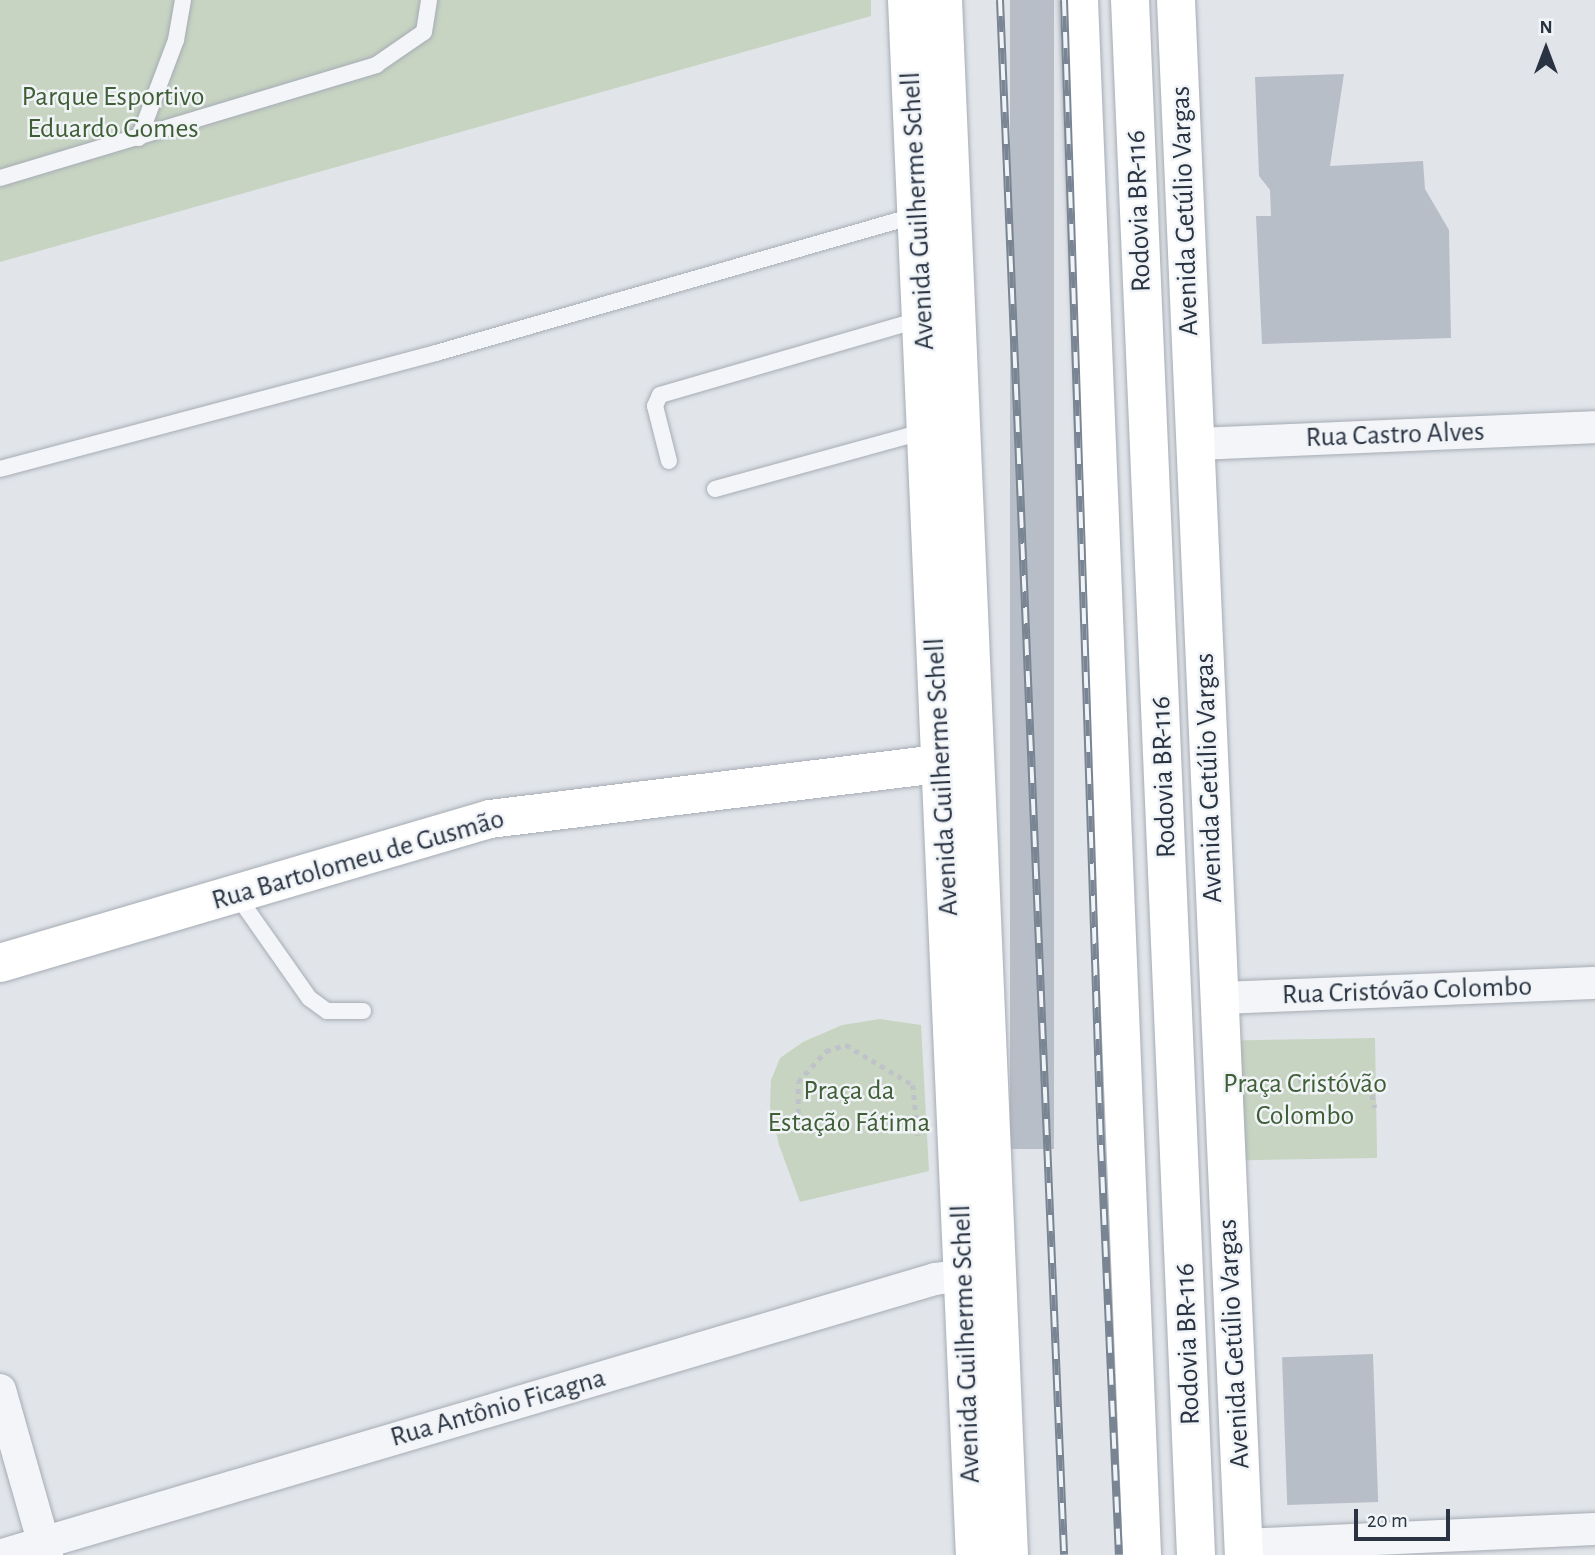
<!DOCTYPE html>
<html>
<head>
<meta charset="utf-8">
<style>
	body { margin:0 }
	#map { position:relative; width:1595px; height:1555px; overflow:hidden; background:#e1e5ea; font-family:"Alegreya Sans",sans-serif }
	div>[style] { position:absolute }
	.green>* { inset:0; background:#c7d4c2; transform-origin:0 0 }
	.building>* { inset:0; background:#b8bec7; transform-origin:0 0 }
	.path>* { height:4.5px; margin-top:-2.25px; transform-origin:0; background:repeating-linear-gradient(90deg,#bfc3c9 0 5px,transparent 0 10px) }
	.roads { filter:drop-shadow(0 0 2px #a6acb4) drop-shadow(0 0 2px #a6acb4) }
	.lane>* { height:16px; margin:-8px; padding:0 8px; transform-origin:8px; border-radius:8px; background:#f4f5f8 }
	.street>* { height:32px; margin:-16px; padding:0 16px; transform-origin:16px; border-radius:16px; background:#f4f5f8 }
	.secondary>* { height:38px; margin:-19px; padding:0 19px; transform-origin:19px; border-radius:19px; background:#fff }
	.primary>* { height:38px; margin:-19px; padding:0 19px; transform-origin:19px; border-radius:19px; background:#fff }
	.highway>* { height:38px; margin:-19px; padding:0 19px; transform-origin:19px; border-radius:19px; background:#fff }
	.rail>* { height:8px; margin-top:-4px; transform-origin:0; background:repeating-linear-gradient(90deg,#f1f4f7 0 16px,#7a8594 0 32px); box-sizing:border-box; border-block:2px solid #7a8594 }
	span { translate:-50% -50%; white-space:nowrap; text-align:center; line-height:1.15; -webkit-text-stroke:5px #f1f4f7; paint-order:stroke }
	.park-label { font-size:28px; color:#3f5e36 }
	.street-label { font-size:28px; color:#293342 }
	.north { position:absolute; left:1511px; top:14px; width:70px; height:70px; -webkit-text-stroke:5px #f1f4f7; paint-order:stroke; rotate:0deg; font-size:19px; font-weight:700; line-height:28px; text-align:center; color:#293342 }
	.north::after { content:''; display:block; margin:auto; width:24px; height:32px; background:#293342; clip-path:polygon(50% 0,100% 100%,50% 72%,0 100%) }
	.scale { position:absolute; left:1354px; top:1509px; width:96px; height:32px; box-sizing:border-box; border:4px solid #293342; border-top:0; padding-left:9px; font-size:21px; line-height:24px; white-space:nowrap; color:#293342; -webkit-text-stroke:5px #f1f4f7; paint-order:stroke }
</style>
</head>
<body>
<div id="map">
	<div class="green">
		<div style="clip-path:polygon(0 0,871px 0,871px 16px,0 262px)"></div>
		<div style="clip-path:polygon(880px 1019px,921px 1025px,929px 1171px,800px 1202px,779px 1145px,770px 1107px,771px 1080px,780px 1058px,803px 1042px,842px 1025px)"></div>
		<div style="left:1375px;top:1038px;width:120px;height:143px;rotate:89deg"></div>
	</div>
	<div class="building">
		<div style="left:1010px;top:0;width:44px;height:1149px"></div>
		<div style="clip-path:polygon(1344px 74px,1330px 166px,1423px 161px,1425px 189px,1449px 230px,1451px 338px,1262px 344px,1256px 216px,1271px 216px,1270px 190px,1259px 176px,1255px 77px)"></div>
		<div style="left:1373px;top:1354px;width:148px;height:91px;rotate:88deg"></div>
	</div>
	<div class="path">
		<div style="left:1258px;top:1082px;width:88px;rotate:-2.6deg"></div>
		<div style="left:1346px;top:1078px;width:31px;rotate:33deg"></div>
		<div style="left:1372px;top:1095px;width:13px;rotate:77deg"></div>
		<div style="left:798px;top:1124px;width:42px;rotate:-90deg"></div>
		<div style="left:798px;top:1082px;width:42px;rotate:-47.9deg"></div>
		<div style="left:826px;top:1051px;width:21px;rotate:-17deg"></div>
		<div style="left:846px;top:1045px;width:78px;rotate:30.8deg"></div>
		<div style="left:913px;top:1085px;width:51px;rotate:84.4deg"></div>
	</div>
	<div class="roads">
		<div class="lane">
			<div style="left:139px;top:138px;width:105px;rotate:-69.3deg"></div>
			<div style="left:176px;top:40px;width:41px;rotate:-80.1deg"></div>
			<div style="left:0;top:178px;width:393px;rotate:-16.7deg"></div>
			<div style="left:376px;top:65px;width:58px;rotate:-34.5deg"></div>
			<div style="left:424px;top:32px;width:32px;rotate:-81deg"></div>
			<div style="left:669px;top:461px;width:57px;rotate:-104.3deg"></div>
			<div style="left:655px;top:406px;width:12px;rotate:-66deg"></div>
			<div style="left:660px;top:395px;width:272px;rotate:-16.2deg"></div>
			<div style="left:0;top:469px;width:451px;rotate:-14.9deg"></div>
			<div style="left:436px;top:353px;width:499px;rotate:-16deg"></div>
			<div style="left:715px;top:489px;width:219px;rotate:-15.4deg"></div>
			<div style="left:236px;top:894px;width:127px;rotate:54.9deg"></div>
			<div style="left:309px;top:998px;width:22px;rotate:36deg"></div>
			<div style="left:327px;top:1011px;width:36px"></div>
		</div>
		<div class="street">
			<div style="left:1195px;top:444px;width:400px;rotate:-2.4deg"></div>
			<div style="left:1219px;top:998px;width:376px;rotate:-2.3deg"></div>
			<div style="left:0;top:1390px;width:172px;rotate:74.1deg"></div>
			<div style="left:1243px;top:1545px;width:352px;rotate:-2.6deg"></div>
			<div style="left:2px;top:1555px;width:973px;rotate:-16.48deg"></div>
			<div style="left:935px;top:1279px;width:50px;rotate:-8deg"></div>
		</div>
		<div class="secondary">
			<div style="left:907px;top:0;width:1556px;rotate:87.5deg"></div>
			<div style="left:943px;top:0;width:1556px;rotate:87.57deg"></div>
			<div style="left:0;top:963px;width:511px;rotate:-16.38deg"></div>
			<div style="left:490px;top:819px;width:478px;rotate:-7deg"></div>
		</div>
		<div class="primary">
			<div style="left:1176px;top:0;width:1556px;rotate:87.5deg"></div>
		</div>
		<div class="highway">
			<div style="left:1079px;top:0;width:1556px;rotate:87.68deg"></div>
			<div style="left:1130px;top:0;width:1556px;rotate:87.57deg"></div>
		</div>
	</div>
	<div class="rail">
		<div style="left:1000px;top:0;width:1556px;rotate:87.64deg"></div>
		<div style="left:1064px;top:0;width:1146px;rotate:88.15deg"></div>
		<div style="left:1101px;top:1145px;width:410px;rotate:87.5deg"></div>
	</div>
	<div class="park-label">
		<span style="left:113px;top:113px">Parque Esportivo<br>Eduardo Gomes</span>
		<span style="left:1305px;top:1100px">Praça Cristóvão<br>Colombo</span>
		<span style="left:849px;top:1107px">Praça da<br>Estação Fátima</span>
	</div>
	<div class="street-label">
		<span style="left:918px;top:211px;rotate:-93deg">Avenida Guilherme Schell</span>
		<span style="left:1139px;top:211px;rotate:-92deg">Rodovia BR-116</span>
		<span style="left:1185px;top:211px;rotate:-92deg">Avenida Getúlio Vargas</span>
		<span style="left:1395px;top:435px;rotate:-2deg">Rua Castro Alves</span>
		<span style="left:942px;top:777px;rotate:-93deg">Avenida Guilherme Schell</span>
		<span style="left:1164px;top:777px;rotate:-92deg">Rodovia BR-116</span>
		<span style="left:1209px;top:778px;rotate:-92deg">Avenida Getúlio Vargas</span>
		<span style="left:358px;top:860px;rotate:-16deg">Rua Bartolomeu de Gusmão</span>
		<span style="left:1407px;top:991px;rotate:-2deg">Rua Cristóvão Colombo</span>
		<span style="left:966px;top:1344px;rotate:-92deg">Avenida Guilherme Schell</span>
		<span style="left:1188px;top:1344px;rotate:-92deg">Rodovia BR-116</span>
		<span style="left:1234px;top:1344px;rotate:-93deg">Avenida Getúlio Vargas</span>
		<span style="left:498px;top:1408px;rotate:-16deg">Rua Antônio Ficagna</span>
	</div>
	<div class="north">N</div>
	<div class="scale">20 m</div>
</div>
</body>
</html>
